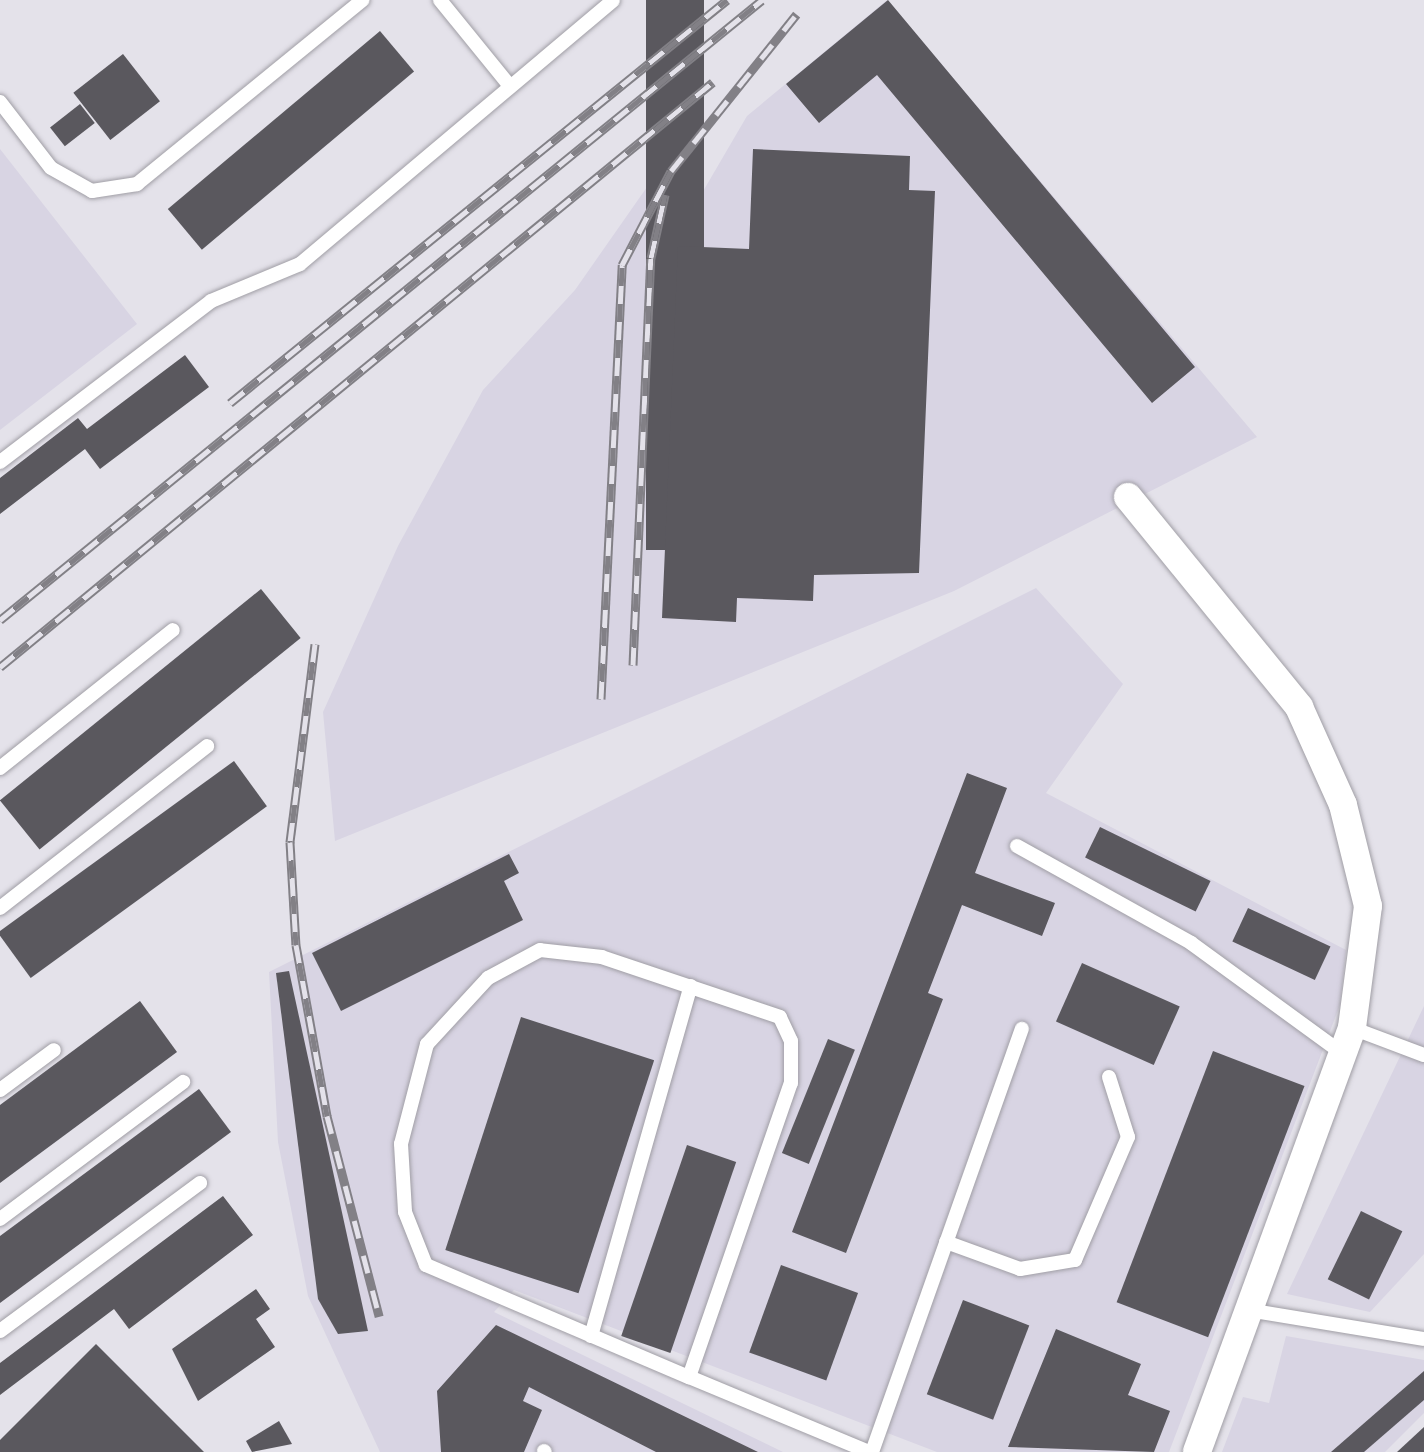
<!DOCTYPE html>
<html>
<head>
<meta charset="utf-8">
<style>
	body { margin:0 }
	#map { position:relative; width:1424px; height:1452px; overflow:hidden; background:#e4e2ea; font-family:Montserrat,sans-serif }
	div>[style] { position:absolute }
	.built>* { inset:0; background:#d8d4e3 }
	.building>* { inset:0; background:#5a585e; transform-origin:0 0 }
	.roads { filter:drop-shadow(0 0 2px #a09ea5) drop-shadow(0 0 2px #a09ea5) }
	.lane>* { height:14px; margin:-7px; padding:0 7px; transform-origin:7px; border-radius:7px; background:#fff }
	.street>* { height:28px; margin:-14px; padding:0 14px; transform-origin:14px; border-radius:14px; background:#fff }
	.rail>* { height:9px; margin-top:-4.5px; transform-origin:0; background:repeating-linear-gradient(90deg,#e4e2ea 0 18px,#828086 0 36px); box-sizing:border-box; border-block:2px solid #828086 }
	span { translate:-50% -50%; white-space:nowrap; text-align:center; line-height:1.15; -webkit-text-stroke:8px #e4e2ea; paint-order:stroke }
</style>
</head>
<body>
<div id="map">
	<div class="built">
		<div style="clip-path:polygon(887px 0,1257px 437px,954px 591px,335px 841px,323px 712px,398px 546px,483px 390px,575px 290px,647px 187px,695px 205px,747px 116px)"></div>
		<div style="clip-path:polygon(0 149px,137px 324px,0 430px)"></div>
		<div style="clip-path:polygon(1036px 588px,1123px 684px,1046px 793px,1346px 950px,1340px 1005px,1169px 1452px,937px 1452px,514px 1290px,494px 1312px,783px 1452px,380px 1452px,308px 1296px,278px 1142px,269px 972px)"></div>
		<div style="clip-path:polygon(1424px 1006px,1424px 1254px,1370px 1312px,1287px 1294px)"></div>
		<div style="clip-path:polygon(1286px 1336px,1424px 1360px,1424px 1413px,1385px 1452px,1222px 1452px,1243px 1397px,1269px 1403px)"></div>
	</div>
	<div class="building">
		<div style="left:646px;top:0;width:58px;height:550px"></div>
		<div style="clip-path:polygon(888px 0,1195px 367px,1152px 403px,877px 75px,819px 123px,786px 84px)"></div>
		<div style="left:380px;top:31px;width:53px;height:277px;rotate:50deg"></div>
		<div style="left:123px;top:54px;width:60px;height:63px;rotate:52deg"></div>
		<div style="left:80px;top:104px;width:24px;height:38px;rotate:52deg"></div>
		<div style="clip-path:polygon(753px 149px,910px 156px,909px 190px,935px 191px,919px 573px,814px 575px,813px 601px,737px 598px,736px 622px,662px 618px,678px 246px,749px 249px)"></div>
		<div style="clip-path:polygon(185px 355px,209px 387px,100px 469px,85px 449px,0 514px,0 478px,78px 418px,87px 429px)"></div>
		<div style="left:261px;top:589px;width:63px;height:336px;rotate:51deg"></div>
		<div style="left:234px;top:761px;width:56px;height:292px;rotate:54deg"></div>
		<div style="clip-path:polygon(967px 773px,1007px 788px,975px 873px,1055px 903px,1042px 936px,962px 905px,928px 993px,943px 999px,846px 1253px,792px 1232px)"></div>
		<div style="left:1100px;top:827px;width:123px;height:34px;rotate:26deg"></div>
		<div style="clip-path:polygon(509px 854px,519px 873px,504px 881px,523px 920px,341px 1011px,312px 953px)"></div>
		<div style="left:1248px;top:908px;width:91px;height:37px;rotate:25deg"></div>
		<div style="left:1082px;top:963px;width:107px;height:64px;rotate:24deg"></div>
		<div style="clip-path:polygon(289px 971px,368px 1331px,338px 1334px,318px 1299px,276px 973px)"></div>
		<div style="clip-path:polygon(140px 1001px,177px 1052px,0 1183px,0 1105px)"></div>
		<div style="left:521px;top:1017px;width:140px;height:245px;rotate:18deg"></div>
		<div style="left:828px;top:1039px;width:29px;height:123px;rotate:22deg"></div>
		<div style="left:1213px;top:1051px;width:98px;height:269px;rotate:21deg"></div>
		<div style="clip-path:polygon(199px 1089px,231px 1132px,0 1303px,0 1236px)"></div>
		<div style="left:687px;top:1145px;width:52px;height:202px;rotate:19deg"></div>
		<div style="clip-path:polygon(223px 1196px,253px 1235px,129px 1329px,114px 1309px,0 1395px,0 1363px)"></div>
		<div style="left:1361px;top:1211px;width:46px;height:76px;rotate:26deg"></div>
		<div style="left:781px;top:1265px;width:82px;height:93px;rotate:20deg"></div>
		<div style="clip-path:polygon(256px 1289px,270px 1309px,256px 1319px,275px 1347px,198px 1401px,172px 1349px)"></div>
		<div style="left:963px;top:1300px;width:71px;height:101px;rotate:21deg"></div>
		<div style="clip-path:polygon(496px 1325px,758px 1452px,656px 1452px,529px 1387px,523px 1401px,542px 1410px,524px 1452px,441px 1452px,437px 1391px)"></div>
		<div style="clip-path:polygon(1056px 1329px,1141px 1364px,1128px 1395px,1170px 1411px,1154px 1452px,1008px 1447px)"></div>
		<div style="clip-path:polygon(96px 1344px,204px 1452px,0 1452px,0 1440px)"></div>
		<div style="clip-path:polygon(1424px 1371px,1424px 1400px,1364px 1452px,1331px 1452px)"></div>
		<div style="clip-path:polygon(279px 1421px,292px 1444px,252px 1452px,246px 1441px)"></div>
		<div style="clip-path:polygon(1424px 1427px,1424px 1452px,1397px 1452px)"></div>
	</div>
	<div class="roads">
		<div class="lane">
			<div style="left:440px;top:0;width:111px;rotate:50.9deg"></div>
			<div style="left:0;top:102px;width:83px;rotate:52.3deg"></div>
			<div style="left:51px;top:168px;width:47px;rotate:29.3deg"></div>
			<div style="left:92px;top:191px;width:46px;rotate:-8.8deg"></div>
			<div style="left:137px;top:184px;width:291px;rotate:-39.2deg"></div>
			<div style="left:0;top:462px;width:265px;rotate:-37.3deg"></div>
			<div style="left:211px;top:301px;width:96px;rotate:-22.6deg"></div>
			<div style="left:300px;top:264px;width:409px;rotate:-40.1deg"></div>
			<div style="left:0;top:768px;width:221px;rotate:-38.6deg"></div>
			<div style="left:1017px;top:846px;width:199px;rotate:29.1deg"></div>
			<div style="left:1191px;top:943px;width:188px;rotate:36.1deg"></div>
			<div style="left:0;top:908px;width:263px;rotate:-38deg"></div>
			<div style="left:1352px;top:1028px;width:77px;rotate:20.6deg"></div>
			<div style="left:0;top:1090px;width:67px;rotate:-36.5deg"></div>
			<div style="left:0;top:1219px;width:229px;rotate:-36.8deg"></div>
			<div style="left:946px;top:1242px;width:79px;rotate:20deg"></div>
			<div style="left:1020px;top:1269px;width:56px;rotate:-9.3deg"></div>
			<div style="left:1075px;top:1260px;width:134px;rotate:-66.7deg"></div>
			<div style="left:1128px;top:1137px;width:63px;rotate:-107.6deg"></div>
			<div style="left:1248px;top:1310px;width:178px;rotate:9.4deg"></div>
			<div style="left:0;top:1331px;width:249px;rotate:-36.5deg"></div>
			<div style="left:591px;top:1336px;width:364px;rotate:-74.1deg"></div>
			<div style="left:689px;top:1377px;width:311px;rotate:-70.9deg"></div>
			<div style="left:791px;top:1083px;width:42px;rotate:-90deg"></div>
			<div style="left:791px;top:1041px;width:26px;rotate:-115deg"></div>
			<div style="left:780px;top:1017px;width:188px;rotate:-161.4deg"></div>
			<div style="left:602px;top:957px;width:62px;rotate:-173.6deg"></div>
			<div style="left:540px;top:950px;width:59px;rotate:151.7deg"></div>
			<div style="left:488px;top:978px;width:90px;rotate:132.7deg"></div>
			<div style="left:427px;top:1044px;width:103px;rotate:104.6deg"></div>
			<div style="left:401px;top:1144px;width:68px;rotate:86.6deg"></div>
			<div style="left:405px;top:1212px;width:57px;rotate:68.4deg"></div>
			<div style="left:426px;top:1265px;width:286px;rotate:23.1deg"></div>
			<div style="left:689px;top:1377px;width:195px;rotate:22.6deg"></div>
			<div style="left:544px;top:1451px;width:1px;rotate:45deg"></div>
			<div style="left:872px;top:1452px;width:449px;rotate:-70.5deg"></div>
		</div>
		<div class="street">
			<div style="left:1128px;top:497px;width:271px;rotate:50.8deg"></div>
			<div style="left:1299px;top:707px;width:107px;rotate:65.8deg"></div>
			<div style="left:1343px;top:805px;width:104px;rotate:76.1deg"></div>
			<div style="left:1368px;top:906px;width:123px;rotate:97.5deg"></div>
			<div style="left:1352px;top:1028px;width:451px;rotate:110.1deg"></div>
		</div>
	</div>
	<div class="rail">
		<div style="left:230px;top:403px;width:640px;rotate:-39.04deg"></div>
		<div style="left:0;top:620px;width:982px;rotate:-39.13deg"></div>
		<div style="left:315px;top:644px;width:200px;rotate:97.2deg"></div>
		<div style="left:290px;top:842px;width:103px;rotate:86.7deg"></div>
		<div style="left:296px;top:945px;width:174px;rotate:79.7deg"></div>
		<div style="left:327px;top:1116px;width:207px;rotate:75.4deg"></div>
		<div style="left:633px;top:665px;width:407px;rotate:-87.5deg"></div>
		<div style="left:651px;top:258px;width:65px;rotate:-77.5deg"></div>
		<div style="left:0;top:667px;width:922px;rotate:-39.37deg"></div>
		<div style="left:601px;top:699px;width:435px;rotate:-87.2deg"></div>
		<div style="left:622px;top:265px;width:106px;rotate:-62.5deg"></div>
		<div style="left:671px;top:171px;width:201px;rotate:-51.3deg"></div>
	</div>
</div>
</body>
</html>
